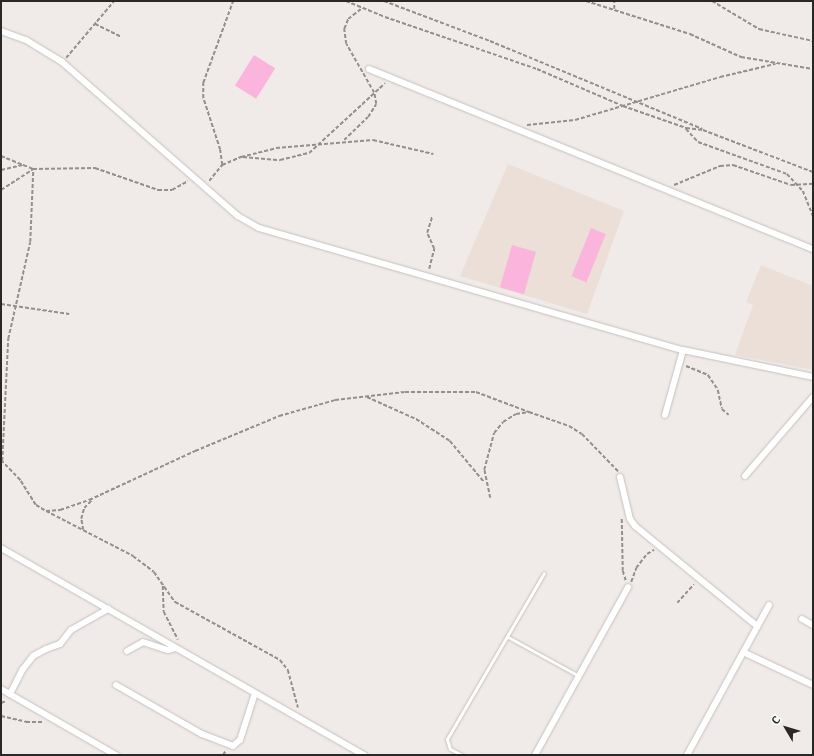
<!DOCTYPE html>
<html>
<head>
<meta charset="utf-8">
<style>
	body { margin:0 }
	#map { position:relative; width:814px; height:756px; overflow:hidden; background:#f0ebe8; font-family:Bitter,serif }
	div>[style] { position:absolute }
	.built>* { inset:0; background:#ebdfd7 }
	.building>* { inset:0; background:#fbb4db; transform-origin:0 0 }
	.path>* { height:1.5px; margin-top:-0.75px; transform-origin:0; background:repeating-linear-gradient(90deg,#938f8d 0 4px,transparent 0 6px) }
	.roads { filter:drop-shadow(0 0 1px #c5c0bd) drop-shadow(0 0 1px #c5c0bd) }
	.lane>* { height:3px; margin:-1.5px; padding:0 1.5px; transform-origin:1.5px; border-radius:1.5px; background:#fff }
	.street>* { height:6px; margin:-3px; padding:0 3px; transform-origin:3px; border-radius:3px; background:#fff }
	span { translate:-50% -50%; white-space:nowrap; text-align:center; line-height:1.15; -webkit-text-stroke:3.5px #fff; paint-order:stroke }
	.frame { position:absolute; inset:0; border:2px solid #2a2827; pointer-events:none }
	.north { position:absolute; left:766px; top:708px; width:40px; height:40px; -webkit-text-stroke:3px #fff; paint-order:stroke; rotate:308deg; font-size:11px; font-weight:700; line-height:16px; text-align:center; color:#2a2827 }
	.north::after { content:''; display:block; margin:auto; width:14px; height:18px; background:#2a2827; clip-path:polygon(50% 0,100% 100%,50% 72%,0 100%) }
</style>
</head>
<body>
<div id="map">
	<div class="built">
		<div style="clip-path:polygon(508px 164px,624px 211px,587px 314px,460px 276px)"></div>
		<div style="clip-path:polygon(761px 265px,813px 286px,813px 370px,735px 355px,753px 305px,746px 302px)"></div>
	</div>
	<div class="building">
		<div style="left:254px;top:55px;width:25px;height:36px;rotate:32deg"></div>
		<div style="left:591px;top:228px;width:16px;height:52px;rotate:22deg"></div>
		<div style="left:512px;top:245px;width:25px;height:44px;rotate:16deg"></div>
	</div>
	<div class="path">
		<div style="left:346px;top:1px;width:42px;rotate:22.3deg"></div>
		<div style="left:385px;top:17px;width:161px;rotate:18.9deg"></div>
		<div style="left:537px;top:69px;width:94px;rotate:23.3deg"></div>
		<div style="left:623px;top:106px;width:67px;rotate:19.2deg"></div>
		<div style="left:686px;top:128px;width:17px;rotate:7deg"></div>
		<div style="left:703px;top:130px;width:118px;rotate:20.9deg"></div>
		<div style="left:384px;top:1px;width:113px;rotate:20.7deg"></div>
		<div style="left:490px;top:41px;width:230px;rotate:22.5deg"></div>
		<div style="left:586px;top:1px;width:109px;rotate:17.6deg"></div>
		<div style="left:690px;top:34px;width:56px;rotate:24.3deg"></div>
		<div style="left:741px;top:57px;width:73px;rotate:9.5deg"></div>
		<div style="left:712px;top:1px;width:55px;rotate:30.8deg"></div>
		<div style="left:759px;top:29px;width:55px;rotate:12.5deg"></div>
		<div style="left:614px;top:9px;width:8px;rotate:-90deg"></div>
		<div style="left:95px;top:24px;width:28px;rotate:26deg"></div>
		<div style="left:66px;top:58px;width:75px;rotate:-49.9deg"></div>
		<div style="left:527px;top:125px;width:48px;rotate:-5.9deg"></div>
		<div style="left:575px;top:120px;width:151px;rotate:-16.5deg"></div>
		<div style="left:720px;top:77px;width:57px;rotate:-13.3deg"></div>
		<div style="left:686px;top:129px;width:18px;rotate:47deg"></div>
		<div style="left:698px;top:142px;width:95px;rotate:19.8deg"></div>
		<div style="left:787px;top:174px;width:23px;rotate:47deg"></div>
		<div style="left:803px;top:191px;width:27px;rotate:68deg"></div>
		<div style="left:344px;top:140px;width:33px;rotate:-44deg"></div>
		<div style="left:368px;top:117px;width:15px;rotate:-58deg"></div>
		<div style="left:376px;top:104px;width:11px;rotate:-100deg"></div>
		<div style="left:374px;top:93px;width:56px;rotate:-119.7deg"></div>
		<div style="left:346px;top:44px;width:15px;rotate:-98deg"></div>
		<div style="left:344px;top:29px;width:11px;rotate:-68deg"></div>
		<div style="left:348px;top:19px;width:18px;rotate:-38deg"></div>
		<div style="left:1px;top:156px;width:35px;rotate:22deg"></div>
		<div style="left:33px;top:169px;width:62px;rotate:-0.9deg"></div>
		<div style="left:95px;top:168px;width:67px;rotate:19.2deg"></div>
		<div style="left:158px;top:190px;width:14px"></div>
		<div style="left:172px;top:190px;width:18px;rotate:-29deg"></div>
		<div style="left:243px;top:157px;width:37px;rotate:5deg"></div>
		<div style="left:280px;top:160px;width:30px;rotate:-14deg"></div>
		<div style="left:309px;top:153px;width:103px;rotate:-42.6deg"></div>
		<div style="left:222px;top:165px;width:15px;rotate:-98deg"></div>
		<div style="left:220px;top:150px;width:55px;rotate:-108.1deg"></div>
		<div style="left:203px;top:98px;width:15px;rotate:-90deg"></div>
		<div style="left:203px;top:83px;width:87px;rotate:-69.9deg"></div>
		<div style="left:1px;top:170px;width:22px;rotate:-13deg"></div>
		<div style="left:209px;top:181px;width:21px;rotate:-51deg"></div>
		<div style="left:222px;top:165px;width:21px;rotate:-23deg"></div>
		<div style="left:241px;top:157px;width:36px;rotate:-14deg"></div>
		<div style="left:276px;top:148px;width:97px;rotate:-4.7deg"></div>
		<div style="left:373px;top:140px;width:62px;rotate:13.1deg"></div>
		<div style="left:674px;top:185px;width:50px;rotate:-22.4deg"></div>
		<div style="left:720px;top:166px;width:13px;rotate:-4deg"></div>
		<div style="left:733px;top:165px;width:61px;rotate:19deg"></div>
		<div style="left:791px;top:185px;width:22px;rotate:-3deg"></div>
		<div style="left:1px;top:190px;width:38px;rotate:-33deg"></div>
		<div style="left:429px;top:269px;width:21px;rotate:-76deg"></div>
		<div style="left:434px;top:249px;width:17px;rotate:-114deg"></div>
		<div style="left:427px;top:233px;width:17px;rotate:-73deg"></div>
		<div style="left:1px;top:304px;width:69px;rotate:8.4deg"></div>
		<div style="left:686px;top:366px;width:24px;rotate:22deg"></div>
		<div style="left:708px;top:375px;width:18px;rotate:56deg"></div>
		<div style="left:718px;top:390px;width:19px;rotate:78deg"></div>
		<div style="left:722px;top:409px;width:9px;rotate:41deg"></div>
		<div style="left:367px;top:397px;width:54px;rotate:24.2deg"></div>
		<div style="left:416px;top:419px;width:40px;rotate:32.9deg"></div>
		<div style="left:450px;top:441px;width:53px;rotate:50.3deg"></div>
		<div style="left:1px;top:460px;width:29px;rotate:46deg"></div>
		<div style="left:21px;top:481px;width:28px;rotate:58deg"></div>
		<div style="left:36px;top:505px;width:12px;rotate:31deg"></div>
		<div style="left:46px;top:511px;width:14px;rotate:-4deg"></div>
		<div style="left:60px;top:510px;width:31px;rotate:-19deg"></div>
		<div style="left:89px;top:500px;width:117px;rotate:-24.8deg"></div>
		<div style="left:195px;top:451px;width:91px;rotate:-22.6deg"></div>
		<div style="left:279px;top:416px;width:58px;rotate:-15.9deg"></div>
		<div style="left:335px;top:400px;width:70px;rotate:-6.5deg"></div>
		<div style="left:405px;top:392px;width:71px"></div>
		<div style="left:476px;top:392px;width:57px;rotate:20.7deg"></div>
		<div style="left:2px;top:461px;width:122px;rotate:-87.2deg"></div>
		<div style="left:8px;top:339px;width:99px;rotate:-77.2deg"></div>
		<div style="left:30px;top:242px;width:73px;rotate:-87.6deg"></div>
		<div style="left:490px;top:498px;width:29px;rotate:-102deg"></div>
		<div style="left:484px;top:470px;width:38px;rotate:-75deg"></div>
		<div style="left:494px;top:433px;width:14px;rotate:-51deg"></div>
		<div style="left:503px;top:422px;width:15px;rotate:-32deg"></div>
		<div style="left:516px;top:414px;width:13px;rotate:-9deg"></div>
		<div style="left:529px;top:412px;width:42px;rotate:19.3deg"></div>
		<div style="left:569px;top:426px;width:15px;rotate:32deg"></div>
		<div style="left:582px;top:434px;width:52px;rotate:45.8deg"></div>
		<div style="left:46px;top:511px;width:98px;rotate:27.3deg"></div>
		<div style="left:133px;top:556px;width:26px;rotate:37deg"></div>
		<div style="left:154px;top:572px;width:37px;rotate:55deg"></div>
		<div style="left:175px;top:602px;width:120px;rotate:28.9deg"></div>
		<div style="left:280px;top:660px;width:13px;rotate:51deg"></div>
		<div style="left:288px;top:670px;width:39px;rotate:75deg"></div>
		<div style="left:622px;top:519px;width:52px;rotate:88.9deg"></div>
		<div style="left:623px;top:571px;width:10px;rotate:73deg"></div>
		<div style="left:83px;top:530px;width:11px;rotate:-100deg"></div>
		<div style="left:81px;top:519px;width:11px;rotate:-75deg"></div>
		<div style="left:84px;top:508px;width:11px;rotate:-45deg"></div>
		<div style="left:631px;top:582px;width:15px;rotate:-70deg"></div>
		<div style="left:636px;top:568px;width:18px;rotate:-52deg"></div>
		<div style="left:647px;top:554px;width:8px;rotate:-30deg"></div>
		<div style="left:163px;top:586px;width:26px;rotate:88deg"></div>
		<div style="left:164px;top:612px;width:31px;rotate:63deg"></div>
		<div style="left:677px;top:603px;width:25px;rotate:-48deg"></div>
		<div style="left:1px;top:703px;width:5px;rotate:-22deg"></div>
		<div style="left:1px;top:716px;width:26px;rotate:13deg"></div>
		<div style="left:26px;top:722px;width:18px"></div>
		<div style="left:223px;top:755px;width:6px;rotate:-59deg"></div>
	</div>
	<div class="roads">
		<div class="lane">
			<div style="left:508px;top:637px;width:81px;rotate:28.8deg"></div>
			<div style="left:462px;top:755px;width:13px;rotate:-153deg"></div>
			<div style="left:450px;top:749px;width:10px;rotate:-107deg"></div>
			<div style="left:447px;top:739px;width:192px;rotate:-59.7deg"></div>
		</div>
		<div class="street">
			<div style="left:1px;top:31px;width:27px;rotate:20deg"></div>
			<div style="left:26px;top:40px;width:42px;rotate:31.4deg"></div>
			<div style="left:62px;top:62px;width:234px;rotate:41.2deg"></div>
			<div style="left:238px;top:216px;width:24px;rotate:30deg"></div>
			<div style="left:259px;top:228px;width:441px;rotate:16.1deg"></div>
			<div style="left:683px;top:350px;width:133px;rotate:11.7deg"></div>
			<div style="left:369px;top:69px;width:479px;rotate:22.1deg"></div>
			<div style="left:665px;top:415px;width:67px;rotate:-74.5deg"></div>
			<div style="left:745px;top:476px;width:104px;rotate:-49.3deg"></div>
			<div style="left:620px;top:477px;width:43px;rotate:76.6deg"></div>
			<div style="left:630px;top:519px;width:9px;rotate:54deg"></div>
			<div style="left:635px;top:526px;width:158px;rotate:39.3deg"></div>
			<div style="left:1px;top:548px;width:418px;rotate:29.7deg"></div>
			<div style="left:802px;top:619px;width:13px;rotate:29deg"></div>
			<div style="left:127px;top:651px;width:18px;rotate:-29deg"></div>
			<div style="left:143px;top:642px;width:26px;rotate:18deg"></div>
			<div style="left:168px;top:650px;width:8px;rotate:-14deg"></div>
			<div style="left:743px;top:652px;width:77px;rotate:25.2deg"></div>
			<div style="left:116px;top:685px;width:99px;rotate:29.7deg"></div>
			<div style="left:202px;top:734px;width:33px;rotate:21deg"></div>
			<div style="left:233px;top:746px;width:9px;rotate:-41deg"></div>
			<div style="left:240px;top:740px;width:49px;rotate:-72.3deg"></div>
			<div style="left:1px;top:689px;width:133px;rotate:29.9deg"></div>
			<div style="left:10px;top:694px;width:28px;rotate:-63deg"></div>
			<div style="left:23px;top:669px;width:16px;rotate:-52deg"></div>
			<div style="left:33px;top:656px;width:15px;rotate:-28deg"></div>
			<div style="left:46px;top:649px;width:15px;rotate:-20deg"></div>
			<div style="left:60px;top:644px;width:18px;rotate:-52deg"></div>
			<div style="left:71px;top:630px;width:43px;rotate:-29.6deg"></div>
			<div style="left:535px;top:755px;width:192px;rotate:-61deg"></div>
			<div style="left:687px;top:755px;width:171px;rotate:-61.3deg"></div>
		</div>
	</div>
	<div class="frame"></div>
	<div class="north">С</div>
</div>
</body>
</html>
